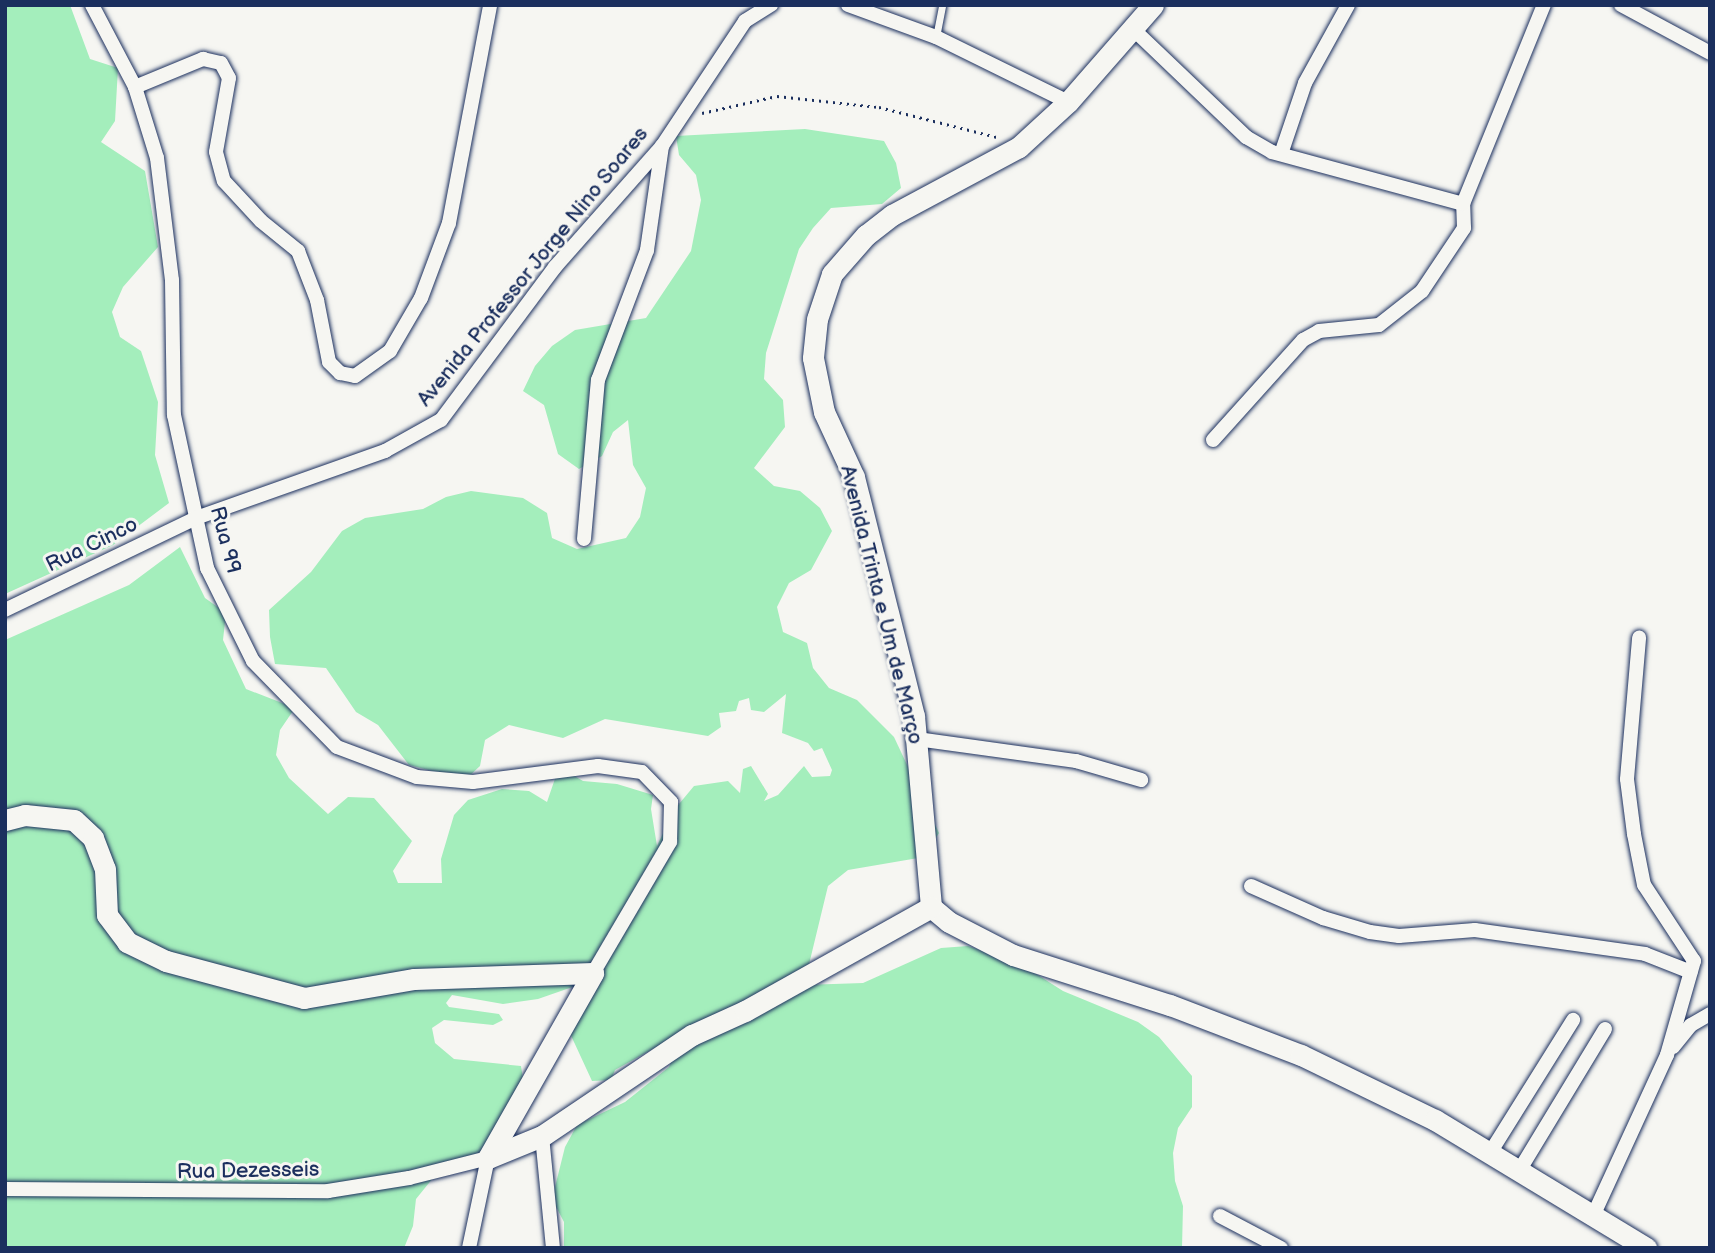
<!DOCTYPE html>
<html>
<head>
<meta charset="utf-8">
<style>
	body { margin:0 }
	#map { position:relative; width:1715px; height:1253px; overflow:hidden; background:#f6f6f2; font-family:"Balsamiq Sans",sans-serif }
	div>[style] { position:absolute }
	.green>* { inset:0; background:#a4eebc }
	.path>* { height:2.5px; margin-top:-1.25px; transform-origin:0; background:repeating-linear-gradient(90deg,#1b2f5e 0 2px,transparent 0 7px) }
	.roads { filter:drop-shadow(0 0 2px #1b2f5e) drop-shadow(0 0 2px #1b2f5e) }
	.lane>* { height:7px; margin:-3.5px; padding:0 3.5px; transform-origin:3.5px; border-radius:3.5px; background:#f6f6f2 }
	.street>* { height:14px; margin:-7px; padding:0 7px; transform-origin:7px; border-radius:7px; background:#f6f6f2 }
	.secondary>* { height:21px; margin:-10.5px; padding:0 10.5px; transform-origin:10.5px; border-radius:10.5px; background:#f6f6f2 }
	span { translate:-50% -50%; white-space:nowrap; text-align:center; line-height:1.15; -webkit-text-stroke:6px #f6f6f2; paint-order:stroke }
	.street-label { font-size:21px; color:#1b2f5e }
	.frame { position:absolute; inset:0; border:7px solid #1b2f5e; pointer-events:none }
</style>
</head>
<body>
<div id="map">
	<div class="green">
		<div style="clip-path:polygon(5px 5px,70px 5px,90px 59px,118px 68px,115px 121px,101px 142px,145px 171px,158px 247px,123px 287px,112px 312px,120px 337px,141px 351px,158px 402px,155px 455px,169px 503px,113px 545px,5px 594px)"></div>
		<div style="clip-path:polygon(805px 129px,884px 141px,896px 163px,901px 188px,882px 204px,831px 208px,813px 228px,799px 249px,766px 353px,764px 379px,783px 400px,785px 427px,754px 468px,774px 486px,800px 491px,820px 508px,832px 531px,811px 570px,789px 583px,777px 607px,783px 632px,807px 643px,813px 668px,829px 688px,857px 700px,894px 737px,939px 833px,924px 857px,848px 870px,828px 886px,804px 985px,863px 983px,941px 948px,968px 946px,1019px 963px,1063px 991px,1138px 1022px,1159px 1037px,1192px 1076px,1192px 1107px,1178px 1128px,1173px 1153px,1175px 1181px,1183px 1206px,1182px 1248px,564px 1248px,564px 1222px,552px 1199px,565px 1147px,577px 1125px,625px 1102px,669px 1067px,677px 1047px,660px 1045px,615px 1070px,611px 1080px,592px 1081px,568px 1029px,581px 984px,538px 999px,503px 1004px,452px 995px,446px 1003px,449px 1007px,499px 1014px,503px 1020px,493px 1025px,444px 1020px,432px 1028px,435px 1043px,454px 1059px,521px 1066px,525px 1091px,504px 1141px,433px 1178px,416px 1199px,413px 1226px,404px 1248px,5px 1248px,5px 640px,129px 585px,180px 547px,205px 598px,226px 613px,223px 640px,246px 689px,295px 708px,280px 730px,276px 755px,289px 778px,328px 814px,348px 797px,374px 798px,412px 841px,393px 871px,398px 883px,442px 883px,441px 859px,454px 815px,468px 800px,502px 789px,529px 791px,547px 802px,559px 767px,583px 781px,617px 784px,653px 795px,651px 809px,657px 846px,674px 810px,694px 786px,728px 781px,740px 793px,743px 769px,751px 766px,768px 794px,764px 801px,778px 795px,804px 766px,812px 777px,830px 776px,832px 770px,822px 748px,814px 751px,808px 743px,782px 733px,786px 694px,764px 712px,751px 710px,749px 698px,739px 701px,736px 711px,719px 713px,721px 727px,708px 736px,605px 719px,563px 738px,509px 725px,485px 740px,480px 766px,467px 778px,436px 772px,409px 765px,378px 725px,356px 712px,326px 668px,275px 664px,270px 637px,269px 610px,311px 572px,342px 531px,365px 518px,423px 509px,446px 497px,471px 491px,523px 498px,547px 513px,552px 538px,577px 549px,626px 538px,640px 517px,646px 488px,633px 465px,628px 420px,613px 432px,602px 456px,579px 469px,558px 454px,544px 405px,523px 391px,535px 366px,552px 346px,575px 330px,646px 318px,691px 251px,701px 200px,696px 175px,679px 155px,676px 136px)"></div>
	</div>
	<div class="path">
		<div style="left:702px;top:113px;width:77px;rotate:-12.8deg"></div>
		<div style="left:777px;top:96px;width:103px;rotate:6.2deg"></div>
		<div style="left:879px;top:107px;width:122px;rotate:14.3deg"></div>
	</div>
	<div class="roads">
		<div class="lane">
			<div style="left:936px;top:37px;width:33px;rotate:-79deg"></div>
		</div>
		<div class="street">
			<div style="left:92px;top:5px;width:93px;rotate:62.3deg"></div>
			<div style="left:135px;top:87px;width:74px;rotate:72.8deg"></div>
			<div style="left:157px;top:158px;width:123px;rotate:83deg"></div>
			<div style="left:172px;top:280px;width:135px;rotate:89.2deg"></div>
			<div style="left:174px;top:415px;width:157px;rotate:77.8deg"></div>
			<div style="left:207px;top:568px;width:104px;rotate:63.7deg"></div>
			<div style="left:253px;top:661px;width:120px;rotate:45.7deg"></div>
			<div style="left:337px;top:747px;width:85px;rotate:20.6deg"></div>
			<div style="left:417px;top:777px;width:56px;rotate:5.1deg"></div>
			<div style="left:473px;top:782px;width:126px;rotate:-7.3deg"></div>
			<div style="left:598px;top:766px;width:44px;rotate:7.8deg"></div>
			<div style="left:642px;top:772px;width:42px;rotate:46deg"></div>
			<div style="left:671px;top:802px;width:40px;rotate:91.4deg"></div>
			<div style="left:670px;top:842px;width:152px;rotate:120.4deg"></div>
			<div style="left:848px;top:5px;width:94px;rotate:20deg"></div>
			<div style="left:936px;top:37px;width:147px;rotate:26.2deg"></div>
			<div style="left:1621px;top:5px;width:101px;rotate:28.3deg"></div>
			<div style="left:1132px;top:28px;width:158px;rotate:43.7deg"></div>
			<div style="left:1246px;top:137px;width:30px;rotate:30deg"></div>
			<div style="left:1272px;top:152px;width:198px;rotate:15.2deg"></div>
			<div style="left:135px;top:87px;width:74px;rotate:-22.4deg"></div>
			<div style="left:203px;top:59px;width:18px;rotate:13deg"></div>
			<div style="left:221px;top:63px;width:17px;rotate:62deg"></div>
			<div style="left:229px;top:78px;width:75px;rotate:100deg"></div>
			<div style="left:216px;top:152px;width:30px;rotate:75deg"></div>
			<div style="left:224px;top:181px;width:54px;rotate:47.2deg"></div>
			<div style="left:261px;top:221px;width:48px;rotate:39deg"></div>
			<div style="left:298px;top:251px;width:53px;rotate:68.8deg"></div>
			<div style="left:317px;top:300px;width:63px;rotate:79deg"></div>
			<div style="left:329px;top:362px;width:16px;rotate:45deg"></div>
			<div style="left:340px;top:373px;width:15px;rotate:11deg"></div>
			<div style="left:355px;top:376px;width:43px;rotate:-35.5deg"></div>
			<div style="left:390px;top:351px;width:61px;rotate:-59.7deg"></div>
			<div style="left:421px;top:298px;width:80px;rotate:-69.5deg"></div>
			<div style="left:449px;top:223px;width:222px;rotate:-79.3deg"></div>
			<div style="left:1281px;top:154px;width:75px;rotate:-71.3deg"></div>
			<div style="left:1305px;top:83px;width:89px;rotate:-61.1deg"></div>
			<div style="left:1213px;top:440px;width:135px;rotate:-48deg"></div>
			<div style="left:1303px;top:340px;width:18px;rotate:-29deg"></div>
			<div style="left:1319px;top:331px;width:60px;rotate:-5.7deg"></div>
			<div style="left:1379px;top:325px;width:55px;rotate:-38.3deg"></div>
			<div style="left:1422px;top:291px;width:76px;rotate:-56.3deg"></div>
			<div style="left:1464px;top:228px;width:24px;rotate:-92deg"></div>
			<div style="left:1463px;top:204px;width:215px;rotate:-67.9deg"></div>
			<div style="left:584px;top:539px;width:160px;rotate:-85deg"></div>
			<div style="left:598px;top:380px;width:139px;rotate:-69.3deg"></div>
			<div style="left:647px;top:250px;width:105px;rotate:-81.8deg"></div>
			<div style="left:5px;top:610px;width:212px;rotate:-25.7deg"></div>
			<div style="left:196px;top:518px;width:201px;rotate:-19.5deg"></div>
			<div style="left:385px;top:451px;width:64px;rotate:-29deg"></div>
			<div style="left:441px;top:420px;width:191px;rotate:-53.3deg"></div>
			<div style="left:555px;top:267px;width:162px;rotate:-48.5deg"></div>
			<div style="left:662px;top:146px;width:150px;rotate:-56.4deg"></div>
			<div style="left:745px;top:21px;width:31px;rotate:-32deg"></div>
			<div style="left:917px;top:739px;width:161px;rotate:7.9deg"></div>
			<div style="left:1076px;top:761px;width:68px;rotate:16.3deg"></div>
			<div style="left:1251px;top:886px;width:79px;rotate:24deg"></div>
			<div style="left:1323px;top:918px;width:49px;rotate:16.6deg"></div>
			<div style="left:1370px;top:932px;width:29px;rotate:8deg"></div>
			<div style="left:1399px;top:936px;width:76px;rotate:-4.5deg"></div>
			<div style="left:1475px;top:930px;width:172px;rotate:8deg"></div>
			<div style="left:1645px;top:954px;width:49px;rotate:21.4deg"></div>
			<div style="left:1673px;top:1047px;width:28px;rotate:-51deg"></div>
			<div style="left:1691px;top:1025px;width:22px;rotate:-30deg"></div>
			<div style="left:542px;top:1136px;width:113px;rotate:84.4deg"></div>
			<div style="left:1490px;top:1153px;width:157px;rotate:-58deg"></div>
			<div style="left:1519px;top:1171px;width:166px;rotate:-58.8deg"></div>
			<div style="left:5px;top:1189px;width:323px;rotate:0.4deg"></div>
			<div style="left:328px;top:1191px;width:82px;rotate:-9.1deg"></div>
			<div style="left:409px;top:1178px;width:81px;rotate:-14.2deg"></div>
			<div style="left:488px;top:1158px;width:92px;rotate:101.9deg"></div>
			<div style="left:1220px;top:1216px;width:69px;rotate:27.7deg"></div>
			<div style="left:1593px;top:1216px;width:177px;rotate:-65.3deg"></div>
			<div style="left:1667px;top:1055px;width:98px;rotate:-74deg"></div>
			<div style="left:1694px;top:961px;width:91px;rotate:-123.3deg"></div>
			<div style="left:1644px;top:885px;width:52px;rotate:-101.1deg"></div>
			<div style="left:1634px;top:834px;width:55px;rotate:-97.3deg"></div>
			<div style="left:1627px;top:779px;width:142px;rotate:-85.1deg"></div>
		</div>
		<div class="secondary">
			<div style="left:1153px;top:5px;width:129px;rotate:131.2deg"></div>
			<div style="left:1068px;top:102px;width:67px;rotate:137.4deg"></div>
			<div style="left:1019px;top:147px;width:144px;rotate:151.8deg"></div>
			<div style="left:892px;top:215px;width:33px;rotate:142deg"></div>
			<div style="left:866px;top:235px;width:52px;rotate:131.1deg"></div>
			<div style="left:832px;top:274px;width:47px;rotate:108.4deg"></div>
			<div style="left:817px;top:319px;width:39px;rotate:96deg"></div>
			<div style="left:813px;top:358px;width:55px;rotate:78.5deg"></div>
			<div style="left:824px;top:412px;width:72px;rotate:65.2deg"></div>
			<div style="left:854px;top:477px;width:246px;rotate:75.9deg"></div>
			<div style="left:914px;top:716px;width:192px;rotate:84.9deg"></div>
			<div style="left:931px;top:907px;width:23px;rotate:40deg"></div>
			<div style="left:949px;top:922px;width:72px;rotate:27.3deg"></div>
			<div style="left:1013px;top:955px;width:165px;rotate:17.7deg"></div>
			<div style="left:1170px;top:1005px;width:140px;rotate:20.9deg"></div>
			<div style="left:1301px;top:1055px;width:149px;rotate:25.9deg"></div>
			<div style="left:1435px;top:1120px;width:247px;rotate:31.2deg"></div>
			<div style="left:5px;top:820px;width:21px;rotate:-14deg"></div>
			<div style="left:25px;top:815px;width:49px;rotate:5.8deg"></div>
			<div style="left:74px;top:820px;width:26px;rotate:43deg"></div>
			<div style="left:93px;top:838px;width:33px;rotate:69deg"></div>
			<div style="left:105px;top:869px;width:46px;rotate:87.5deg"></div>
			<div style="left:107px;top:915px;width:34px;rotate:53deg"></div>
			<div style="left:127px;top:942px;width:43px;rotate:26deg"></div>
			<div style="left:166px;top:961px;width:143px;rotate:15deg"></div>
			<div style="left:304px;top:998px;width:112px;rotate:-9.8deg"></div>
			<div style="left:414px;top:979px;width:179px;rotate:-1.9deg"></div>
			<div style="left:488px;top:1158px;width:58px;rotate:-22.2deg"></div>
			<div style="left:542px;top:1136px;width:181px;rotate:-34deg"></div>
			<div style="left:692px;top:1035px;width:58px;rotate:-24.4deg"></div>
			<div style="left:745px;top:1011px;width:213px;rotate:-29.2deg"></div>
			<div style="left:488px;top:1158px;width:213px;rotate:-60.4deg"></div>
		</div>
	</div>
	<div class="street-label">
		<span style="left:533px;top:267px;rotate:-51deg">Avenida Professor Jorge Nino Soares</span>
		<span style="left:225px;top:540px;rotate:75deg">Rua 99</span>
		<span style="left:92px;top:545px;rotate:-26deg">Rua Cinco</span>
		<span style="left:881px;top:605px;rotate:76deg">Avenida Trinta e Um de Março</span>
		<span style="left:248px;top:1171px;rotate:-1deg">Rua Dezesseis</span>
	</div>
	<div class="frame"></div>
</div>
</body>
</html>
